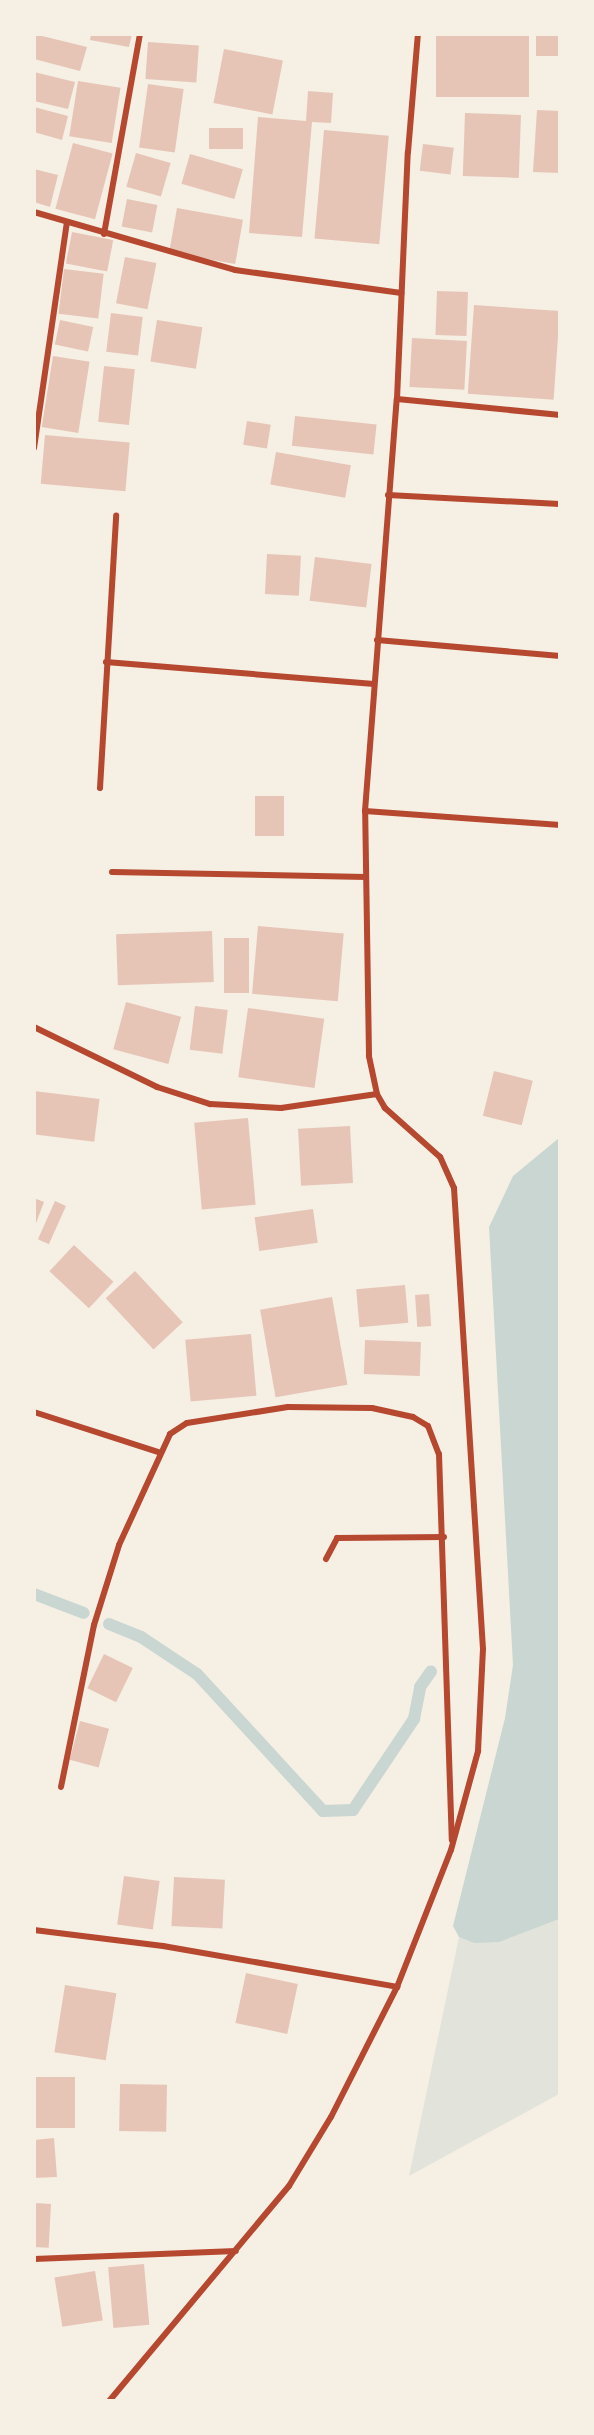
<!DOCTYPE html>
<html>
<head>
<meta charset="utf-8">
<style>
	body { margin:0 }
	#map { position:relative; width:594px; height:2435px; overflow:hidden; background:#f6efe4; font-family:"Fira Sans Condensed",sans-serif }
	div>[style] { position:absolute }
	.green>* { inset:0; background:#e2e4dc }
	.water>* { inset:0; background:#c9d6d2 }
	.stream>* { height:12px; margin:-6px; padding:0 6px; transform-origin:6px; border-radius:6px; background:#c9d6d2 }
	.building>* { inset:0; background:#e6c5b7; transform-origin:0 0 }
	.minor>* { height:6px; margin:-3px; padding:0 3px; transform-origin:3px; border-radius:3px; background:#b5482f }
	span { translate:-50% -50%; white-space:nowrap; text-align:center; line-height:1.15; -webkit-text-stroke:4.5px #f6efe4; paint-order:stroke }
	.frame { position:absolute; inset:0; border:36px solid #f6efe4; pointer-events:none }
</style>
</head>
<body>
<div id="map">
	<div class="green">
		<div style="clip-path:polygon(559px 1919px,559px 2094px,409px 2176px,459px 1937px,474px 1943px)"></div>
	</div>
	<div class="water">
		<div style="clip-path:polygon(559px 1138px,559px 1919px,499px 1942px,474px 1943px,459px 1937px,453px 1926px,505px 1718px,513px 1665px,489px 1227px,513px 1176px)"></div>
	</div>
	<div class="stream">
		<div style="left:34px;top:1594px;width:53px;rotate:20.8deg"></div>
		<div style="left:109px;top:1624px;width:35px;rotate:22deg"></div>
		<div style="left:141px;top:1637px;width:67px;rotate:33.5deg"></div>
		<div style="left:197px;top:1674px;width:186px;rotate:47.4deg"></div>
		<div style="left:323px;top:1811px;width:30px;rotate:-2deg"></div>
		<div style="left:353px;top:1810px;width:110px;rotate:-56.2deg"></div>
		<div style="left:414px;top:1719px;width:33px;rotate:-79deg"></div>
		<div style="left:420px;top:1687px;width:19px;rotate:-55deg"></div>
	</div>
	<div class="building">
		<div style="clip-path:polygon(34px 34px,87px 47px,80px 71px,34px 59px)"></div>
		<div style="clip-path:polygon(91px 34px,132px 34px,129px 47px,90px 40px)"></div>
		<div style="left:436px;top:34px;width:93px;height:63px"></div>
		<div style="left:536px;top:34px;width:24px;height:22px"></div>
		<div style="left:148px;top:42px;width:51px;height:37px;rotate:4deg"></div>
		<div style="left:224px;top:49px;width:60px;height:55px;rotate:11deg"></div>
		<div style="clip-path:polygon(34px 72px,75px 82px,68px 109px,34px 101px)"></div>
		<div style="left:78px;top:81px;width:43px;height:56px;rotate:9deg"></div>
		<div style="left:148px;top:84px;width:36px;height:64px;rotate:8deg"></div>
		<div style="clip-path:polygon(308px 91px,333px 93px,331px 123px,312px 122px,302px 237px,249px 233px,258px 117px,306px 121px)"></div>
		<div style="clip-path:polygon(34px 107px,68px 116px,62px 140px,34px 132px)"></div>
		<div style="clip-path:polygon(537px 110px,560px 111px,560px 173px,533px 172px)"></div>
		<div style="left:465px;top:113px;width:56px;height:63px;rotate:2deg"></div>
		<div style="left:209px;top:128px;width:34px;height:21px"></div>
		<div style="left:324px;top:130px;width:65px;height:109px;rotate:5deg"></div>
		<div style="left:73px;top:143px;width:41px;height:68px;rotate:15deg"></div>
		<div style="left:423px;top:144px;width:31px;height:27px;rotate:7deg"></div>
		<div style="left:136px;top:153px;width:36px;height:35px;rotate:16deg"></div>
		<div style="left:190px;top:154px;width:55px;height:31px;rotate:16deg"></div>
		<div style="clip-path:polygon(34px 169px,58px 175px,50px 207px,34px 202px)"></div>
		<div style="left:127px;top:199px;width:31px;height:28px;rotate:11deg"></div>
		<div style="left:177px;top:208px;width:67px;height:45px;rotate:10deg"></div>
		<div style="left:72px;top:232px;width:42px;height:32px;rotate:11deg"></div>
		<div style="left:125px;top:257px;width:32px;height:47px;rotate:11deg"></div>
		<div style="left:64px;top:269px;width:40px;height:45px;rotate:7deg"></div>
		<div style="left:437px;top:291px;width:31px;height:44px;rotate:2deg"></div>
		<div style="left:474px;top:305px;width:86px;height:89px;rotate:4deg"></div>
		<div style="left:111px;top:313px;width:32px;height:39px;rotate:7deg"></div>
		<div style="left:60px;top:320px;width:34px;height:25px;rotate:12deg"></div>
		<div style="left:157px;top:320px;width:46px;height:42px;rotate:9deg"></div>
		<div style="left:412px;top:338px;width:55px;height:49px;rotate:3deg"></div>
		<div style="left:53px;top:356px;width:37px;height:72px;rotate:9deg"></div>
		<div style="left:104px;top:366px;width:31px;height:56px;rotate:6deg"></div>
		<div style="left:295px;top:416px;width:82px;height:30px;rotate:6deg"></div>
		<div style="left:247px;top:421px;width:24px;height:24px;rotate:9deg"></div>
		<div style="left:45px;top:435px;width:85px;height:49px;rotate:5deg"></div>
		<div style="left:276px;top:452px;width:76px;height:33px;rotate:10deg"></div>
		<div style="left:267px;top:554px;width:34px;height:40px;rotate:3deg"></div>
		<div style="left:315px;top:557px;width:57px;height:44px;rotate:7deg"></div>
		<div style="left:255px;top:796px;width:29px;height:40px"></div>
		<div style="left:258px;top:926px;width:86px;height:68px;rotate:5deg"></div>
		<div style="left:212px;top:931px;width:51px;height:96px;rotate:88deg"></div>
		<div style="left:224px;top:938px;width:25px;height:55px"></div>
		<div style="left:126px;top:1002px;width:57px;height:49px;rotate:15deg"></div>
		<div style="left:195px;top:1006px;width:33px;height:44px;rotate:7deg"></div>
		<div style="left:248px;top:1008px;width:77px;height:70px;rotate:8deg"></div>
		<div style="left:494px;top:1071px;width:40px;height:46px;rotate:14deg"></div>
		<div style="left:34px;top:1091px;width:66px;height:43px;rotate:7deg"></div>
		<div style="left:248px;top:1118px;width:87px;height:54px;rotate:85deg"></div>
		<div style="left:350px;top:1126px;width:57px;height:52px;rotate:87deg"></div>
		<div style="clip-path:polygon(34px 1198px,44px 1202px,35px 1226px,34px 1226px)"></div>
		<div style="left:55px;top:1201px;width:12px;height:42px;rotate:24deg"></div>
		<div style="left:313px;top:1209px;width:34px;height:59px;rotate:82deg"></div>
		<div style="left:74px;top:1245px;width:54px;height:36px;rotate:43deg"></div>
		<div style="left:135px;top:1271px;width:70px;height:40px;rotate:47deg"></div>
		<div style="left:405px;top:1285px;width:38px;height:49px;rotate:85deg"></div>
		<div style="left:429px;top:1294px;width:32px;height:14px;rotate:86deg"></div>
		<div style="left:332px;top:1297px;width:89px;height:73px;rotate:80deg"></div>
		<div style="left:251px;top:1334px;width:62px;height:66px;rotate:85deg"></div>
		<div style="left:365px;top:1340px;width:56px;height:34px;rotate:2deg"></div>
		<div style="left:104px;top:1654px;width:32px;height:38px;rotate:26deg"></div>
		<div style="left:80px;top:1721px;width:30px;height:40px;rotate:15deg"></div>
		<div style="left:124px;top:1876px;width:36px;height:49px;rotate:8deg"></div>
		<div style="left:174px;top:1877px;width:51px;height:49px;rotate:3deg"></div>
		<div style="left:246px;top:1973px;width:53px;height:51px;rotate:12deg"></div>
		<div style="left:65px;top:1985px;width:52px;height:68px;rotate:9deg"></div>
		<div style="left:34px;top:2077px;width:41px;height:51px"></div>
		<div style="left:120px;top:2084px;width:47px;height:47px;rotate:1deg"></div>
		<div style="clip-path:polygon(54px 2138px,57px 2177px,34px 2178px,34px 2140px)"></div>
		<div style="left:34px;top:2203px;width:17px;height:44px;rotate:3deg"></div>
		<div style="left:144px;top:2264px;width:61px;height:36px;rotate:85deg"></div>
		<div style="left:95px;top:2271px;width:50px;height:41px;rotate:81deg"></div>
	</div>
	<div class="minor">
		<div style="left:34px;top:212px;width:209px;rotate:16.1deg"></div>
		<div style="left:235px;top:270px;width:168px;rotate:7.9deg"></div>
		<div style="left:104px;top:234px;width:203px;rotate:-79.8deg"></div>
		<div style="left:397px;top:399px;width:164px;rotate:5.6deg"></div>
		<div style="left:34px;top:448px;width:227px;rotate:-81.7deg"></div>
		<div style="left:388px;top:495px;width:172px;rotate:3deg"></div>
		<div style="left:377px;top:640px;width:184px;rotate:5deg"></div>
		<div style="left:106px;top:662px;width:269px;rotate:4.7deg"></div>
		<div style="left:100px;top:788px;width:273px;rotate:-86.6deg"></div>
		<div style="left:365px;top:811px;width:196px;rotate:4.1deg"></div>
		<div style="left:112px;top:872px;width:254px;rotate:1.1deg"></div>
		<div style="left:34px;top:1027px;width:137px;rotate:26deg"></div>
		<div style="left:157px;top:1087px;width:56px;rotate:17.8deg"></div>
		<div style="left:210px;top:1104px;width:71px;rotate:3.2deg"></div>
		<div style="left:281px;top:1108px;width:97px;rotate:-8.3deg"></div>
		<div style="left:34px;top:1412px;width:130px;rotate:17.9deg"></div>
		<div style="left:326px;top:1559px;width:24px;rotate:-62deg"></div>
		<div style="left:337px;top:1538px;width:107px;rotate:-0.5deg"></div>
		<div style="left:61px;top:1787px;width:165px;rotate:-78.5deg"></div>
		<div style="left:94px;top:1625px;width:84px;rotate:-72.6deg"></div>
		<div style="left:119px;top:1545px;width:122px;rotate:-65.3deg"></div>
		<div style="left:170px;top:1434px;width:20px;rotate:-33deg"></div>
		<div style="left:187px;top:1423px;width:102px;rotate:-9deg"></div>
		<div style="left:288px;top:1407px;width:84px;rotate:0.7deg"></div>
		<div style="left:372px;top:1408px;width:42px;rotate:12.4deg"></div>
		<div style="left:413px;top:1417px;width:17px;rotate:31deg"></div>
		<div style="left:428px;top:1426px;width:30px;rotate:69deg"></div>
		<div style="left:439px;top:1454px;width:386px;rotate:88.1deg"></div>
		<div style="left:34px;top:1930px;width:130px;rotate:7.1deg"></div>
		<div style="left:163px;top:1946px;width:238px;rotate:9.9deg"></div>
		<div style="left:34px;top:2259px;width:202px;rotate:-2.3deg"></div>
		<div style="left:110px;top:2400px;width:279px;rotate:-50.1deg"></div>
		<div style="left:289px;top:2186px;width:81px;rotate:-58.7deg"></div>
		<div style="left:331px;top:2117px;width:146px;rotate:-63.1deg"></div>
		<div style="left:397px;top:1987px;width:147px;rotate:-68.5deg"></div>
		<div style="left:451px;top:1850px;width:103px;rotate:-74.7deg"></div>
		<div style="left:478px;top:1751px;width:102px;rotate:-87.2deg"></div>
		<div style="left:483px;top:1649px;width:462px;rotate:-93.6deg"></div>
		<div style="left:454px;top:1188px;width:34px;rotate:-114deg"></div>
		<div style="left:440px;top:1157px;width:74px;rotate:-138.3deg"></div>
		<div style="left:385px;top:1108px;width:16px;rotate:-120deg"></div>
		<div style="left:377px;top:1094px;width:39px;rotate:-102deg"></div>
		<div style="left:369px;top:1056px;width:245px;rotate:-90.9deg"></div>
		<div style="left:365px;top:811px;width:413px;rotate:-85.6deg"></div>
		<div style="left:397px;top:399px;width:247px;rotate:-87.5deg"></div>
		<div style="left:408px;top:152px;width:118px;rotate:-85.2deg"></div>
	</div>
	<div class="frame"></div>
</div>
</body>
</html>
